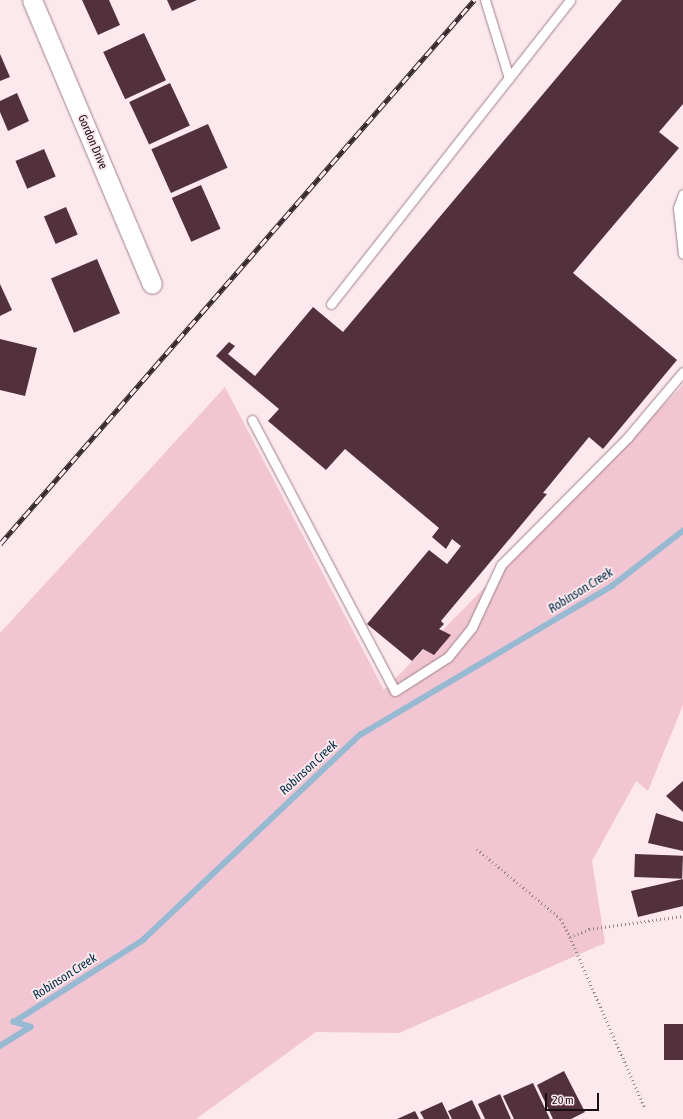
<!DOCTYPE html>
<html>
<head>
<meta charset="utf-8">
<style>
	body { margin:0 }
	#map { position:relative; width:683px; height:1119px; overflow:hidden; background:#fce8ed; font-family:"Asap Condensed",sans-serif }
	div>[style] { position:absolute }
	.green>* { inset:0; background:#f1c6d2 }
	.stream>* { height:5.5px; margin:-2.75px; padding:0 2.75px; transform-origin:2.75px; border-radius:2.75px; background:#97bad2 }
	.building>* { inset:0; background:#53313c; transform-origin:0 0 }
	.path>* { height:2.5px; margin-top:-1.25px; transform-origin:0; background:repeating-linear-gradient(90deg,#95868a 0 1px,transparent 0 4px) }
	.roads { filter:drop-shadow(0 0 1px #9f8088) drop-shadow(0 0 1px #9f8088) }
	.lane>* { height:9px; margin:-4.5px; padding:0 4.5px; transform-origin:4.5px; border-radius:4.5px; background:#fff }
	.street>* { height:19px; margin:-9.5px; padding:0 9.5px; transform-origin:9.5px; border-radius:9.5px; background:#fff }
	.rail>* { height:4.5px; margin-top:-2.25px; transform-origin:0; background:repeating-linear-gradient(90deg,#fce8ed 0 9px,#33272a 0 18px); box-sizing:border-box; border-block:1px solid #33272a }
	span { translate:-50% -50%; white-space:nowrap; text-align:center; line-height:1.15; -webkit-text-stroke:4px #fce8ed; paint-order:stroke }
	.street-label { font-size:12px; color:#190e11 }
	.water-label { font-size:13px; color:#012f48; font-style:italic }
	.scale { position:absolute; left:545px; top:1093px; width:54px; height:18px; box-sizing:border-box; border:2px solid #190e11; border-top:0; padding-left:5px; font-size:12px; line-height:14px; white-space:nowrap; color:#190e11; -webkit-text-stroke:3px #fce8ed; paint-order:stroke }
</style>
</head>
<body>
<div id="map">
	<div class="green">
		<div style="clip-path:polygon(683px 385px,683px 705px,648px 791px,636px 781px,592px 861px,605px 943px,399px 1033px,316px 1032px,196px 1119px,0 1119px,0 633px,225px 387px,384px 690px)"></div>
	</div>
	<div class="stream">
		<div style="left:0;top:1046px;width:36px;rotate:-32deg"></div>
		<div style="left:30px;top:1027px;width:17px;rotate:-163deg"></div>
		<div style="left:14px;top:1022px;width:153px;rotate:-32.4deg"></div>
		<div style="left:143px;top:940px;width:299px;rotate:-43.4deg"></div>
		<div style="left:360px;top:735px;width:293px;rotate:-30.6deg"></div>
		<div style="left:612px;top:586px;width:90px;rotate:-37.8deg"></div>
	</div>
	<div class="building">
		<div style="clip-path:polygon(82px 0,109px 0,120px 25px,98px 35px)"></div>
		<div style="clip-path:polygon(167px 0,197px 0,172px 11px)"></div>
		<div style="clip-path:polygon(622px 0,683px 0,683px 104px,659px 132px,679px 148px,573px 273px,677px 360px,603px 449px,589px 437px,543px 493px,547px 494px,441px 621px,444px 624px,439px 629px,451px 635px,434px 655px,423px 649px,412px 661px,367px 624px,429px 550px,447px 564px,461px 546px,452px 539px,446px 549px,432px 537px,439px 528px,345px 449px,326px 470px,268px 421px,279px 409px,216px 356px,229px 342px,235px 346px,228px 354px,255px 376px,313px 307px,343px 332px)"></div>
		<div style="left:144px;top:33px;width:52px;height:45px;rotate:65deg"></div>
		<div style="clip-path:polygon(0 54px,10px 77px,0 81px)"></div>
		<div style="left:170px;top:83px;width:47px;height:45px;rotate:65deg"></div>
		<div style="clip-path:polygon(17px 93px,29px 121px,8px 131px,0 112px,0 101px)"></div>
		<div style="left:208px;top:124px;width:48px;height:62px;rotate:66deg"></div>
		<div style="left:44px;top:149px;width:30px;height:31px;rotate:67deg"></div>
		<div style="left:201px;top:185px;width:48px;height:32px;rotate:66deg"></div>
		<div style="left:66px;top:207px;width:30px;height:24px;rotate:67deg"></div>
		<div style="left:97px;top:259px;width:59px;height:50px;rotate:67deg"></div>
		<div style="clip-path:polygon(0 284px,12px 310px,0 316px)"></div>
		<div style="clip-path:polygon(0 339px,37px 348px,25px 396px,0 390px)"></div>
		<div style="clip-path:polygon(683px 781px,683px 812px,666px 796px)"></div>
		<div style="clip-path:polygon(656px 813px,683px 822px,683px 851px,648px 843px)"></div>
		<div style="left:635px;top:854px;width:48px;height:23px;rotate:2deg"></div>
		<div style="clip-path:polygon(683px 879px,683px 906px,638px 917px,631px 891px)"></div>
		<div style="left:664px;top:1024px;width:19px;height:36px"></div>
		<div style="clip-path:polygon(564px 1071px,585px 1112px,571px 1119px,553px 1119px,537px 1085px)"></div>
		<div style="clip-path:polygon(533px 1083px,550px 1119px,514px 1119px,503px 1096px)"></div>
		<div style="clip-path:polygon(500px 1094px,511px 1119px,485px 1119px,478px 1104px)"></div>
		<div style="clip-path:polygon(472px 1100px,481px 1119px,452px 1119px,448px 1111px)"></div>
		<div style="clip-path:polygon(442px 1102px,450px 1119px,424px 1119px,420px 1112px)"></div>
		<div style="clip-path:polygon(415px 1111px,419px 1119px,397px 1119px)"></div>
	</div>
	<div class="path">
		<div style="left:477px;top:849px;width:109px;rotate:39.8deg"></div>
		<div style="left:561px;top:919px;width:20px;rotate:63deg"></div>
		<div style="left:570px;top:937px;width:187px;rotate:66.3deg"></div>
		<div style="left:570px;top:937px;width:21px;rotate:-23deg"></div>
		<div style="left:589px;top:929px;width:95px;rotate:-7.9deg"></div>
	</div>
	<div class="roads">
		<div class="lane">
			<div style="left:485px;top:0;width:82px;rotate:72.9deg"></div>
			<div style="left:683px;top:194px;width:15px;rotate:110deg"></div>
			<div style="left:678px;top:208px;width:46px;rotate:83.8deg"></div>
			<div style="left:331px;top:304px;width:387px;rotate:-51.8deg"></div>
			<div style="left:252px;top:420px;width:306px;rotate:62.2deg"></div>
			<div style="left:395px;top:691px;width:63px;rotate:-32.7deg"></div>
			<div style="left:448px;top:657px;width:38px;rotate:-51deg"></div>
			<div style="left:472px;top:627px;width:68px;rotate:-64.9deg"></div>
			<div style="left:501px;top:565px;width:180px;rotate:-45.2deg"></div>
			<div style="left:628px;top:437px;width:85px;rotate:-49.8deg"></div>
		</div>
		<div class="street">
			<div style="left:32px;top:0;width:308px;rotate:67.1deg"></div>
		</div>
	</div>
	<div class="rail">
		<div style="left:0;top:544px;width:722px;rotate:-48.93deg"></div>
	</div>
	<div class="street-label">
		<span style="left:92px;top:142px;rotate:67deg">Gordon Drive</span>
	</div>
	<div class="water-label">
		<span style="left:581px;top:591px;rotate:-32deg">Robinson Creek</span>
		<span style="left:309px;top:768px;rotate:-43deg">Robinson Creek</span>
		<span style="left:65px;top:977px;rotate:-33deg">Robinson Creek</span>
	</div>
	<div class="scale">20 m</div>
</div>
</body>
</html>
